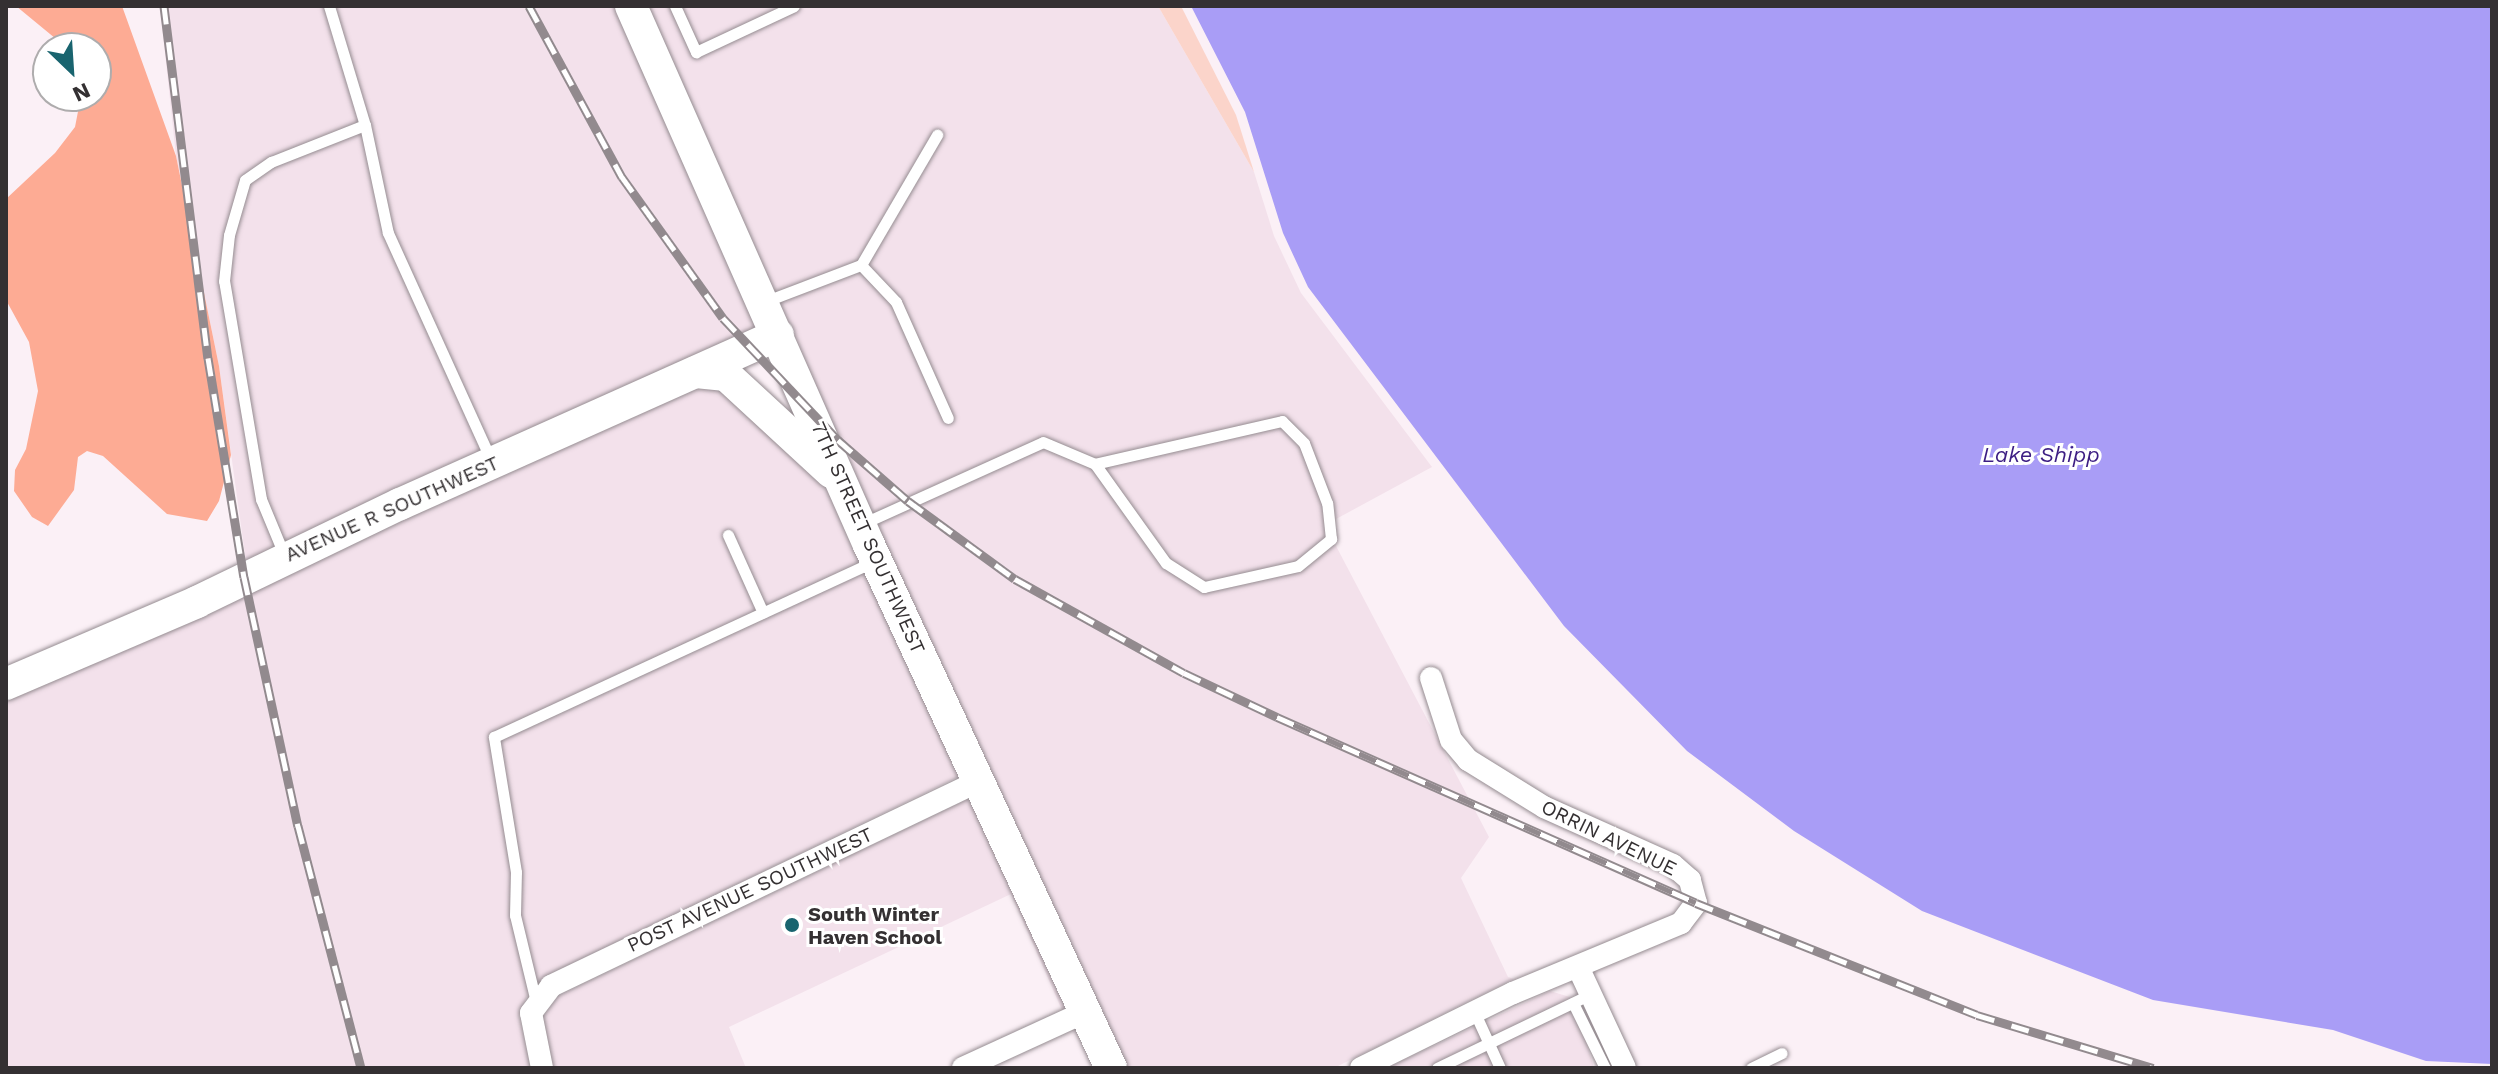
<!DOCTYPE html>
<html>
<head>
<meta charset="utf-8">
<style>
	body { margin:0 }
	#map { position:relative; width:2498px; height:1074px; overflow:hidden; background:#fbf0f6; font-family:"Work Sans",sans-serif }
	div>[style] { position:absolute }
	.built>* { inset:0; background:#f3e1eb }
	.green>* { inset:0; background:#fbd4ca }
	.forest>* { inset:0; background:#fdab94 }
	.water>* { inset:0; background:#a99df6 }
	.roads { filter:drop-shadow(0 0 2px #958c91) drop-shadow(0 0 2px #958c91) }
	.lane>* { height:11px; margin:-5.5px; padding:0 5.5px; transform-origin:5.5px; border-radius:5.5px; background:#fff }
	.street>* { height:22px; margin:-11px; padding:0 11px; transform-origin:11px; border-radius:11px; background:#fff }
	.secondary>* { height:32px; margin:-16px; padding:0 16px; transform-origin:16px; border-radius:16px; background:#fff }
	.rail>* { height:9px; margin-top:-4.5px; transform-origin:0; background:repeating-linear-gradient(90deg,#fff 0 18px,#928a8e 0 36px); box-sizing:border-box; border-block:2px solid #928a8e }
	.dots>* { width:22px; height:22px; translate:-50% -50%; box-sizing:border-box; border:4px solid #fff; border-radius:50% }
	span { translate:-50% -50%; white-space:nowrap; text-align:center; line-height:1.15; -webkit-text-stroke:6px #fff; paint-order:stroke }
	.street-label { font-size:20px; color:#343032 }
	.poi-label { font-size:20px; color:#343032; font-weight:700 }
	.left { translate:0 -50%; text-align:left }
	.water-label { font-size:22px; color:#3c1d83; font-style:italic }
	.frame { position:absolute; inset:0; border:8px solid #343032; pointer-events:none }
	.north { position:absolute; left:32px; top:32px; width:80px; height:80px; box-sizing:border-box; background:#fff; border:2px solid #aeacad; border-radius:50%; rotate:155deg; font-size:22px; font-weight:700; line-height:32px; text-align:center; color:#343032 }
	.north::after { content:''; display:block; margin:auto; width:28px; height:36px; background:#19646f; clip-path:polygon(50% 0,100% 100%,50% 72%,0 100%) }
</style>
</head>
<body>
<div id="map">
	<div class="built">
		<div style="clip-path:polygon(160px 6px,619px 6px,763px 328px,98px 631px,246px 562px,219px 366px,176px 156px)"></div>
		<div style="clip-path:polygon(642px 6px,1158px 6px,1254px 172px,1274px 236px,1301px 293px,1432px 467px,1325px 525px,1489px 837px,1461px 878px,1508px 977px,1514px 979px,1334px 1068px,1122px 1068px)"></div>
		<div style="clip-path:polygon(699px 384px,722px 386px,833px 489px,962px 775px,546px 976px,528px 993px,519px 1016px,531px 1068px,6px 1068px,6px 697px)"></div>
		<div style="clip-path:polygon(972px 797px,1071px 1006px,1062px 1010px,1011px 894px,729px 1027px,746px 1068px,553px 1068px,542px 1018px,558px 996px)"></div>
		<div style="clip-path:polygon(1550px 991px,1573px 998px,1594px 1068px,1387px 1068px)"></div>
	</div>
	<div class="green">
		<div style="clip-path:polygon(1158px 6px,1181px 6px,1236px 115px,1254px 172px)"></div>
	</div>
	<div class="forest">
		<div style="clip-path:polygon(16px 6px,122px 6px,176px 156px,219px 366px,231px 455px,219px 501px,207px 521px,167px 514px,103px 456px,87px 451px,78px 457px,74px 490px,48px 526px,32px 517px,14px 491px,15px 470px,26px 449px,38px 391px,29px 342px,6px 300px,6px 199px,55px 153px,75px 127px,81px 96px,96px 96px,96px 48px,67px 48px)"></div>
	</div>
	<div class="water">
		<div style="clip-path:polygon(1191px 6px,2492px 6px,2492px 1064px,2426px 1061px,2333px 1030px,2153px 1000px,1922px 911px,1794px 831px,1687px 751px,1564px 626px,1308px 287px,1283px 233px,1245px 112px)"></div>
	</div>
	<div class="roads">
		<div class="lane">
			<div style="left:329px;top:6px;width:124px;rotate:73.2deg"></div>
			<div style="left:675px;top:6px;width:51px;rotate:65.5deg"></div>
			<div style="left:696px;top:52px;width:108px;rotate:-25.1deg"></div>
			<div style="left:861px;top:265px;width:51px;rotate:46.6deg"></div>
			<div style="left:896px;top:302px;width:127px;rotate:65.9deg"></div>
			<div style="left:764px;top:302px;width:104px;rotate:-20.9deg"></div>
			<div style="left:861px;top:265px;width:151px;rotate:-59.7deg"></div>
			<div style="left:864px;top:523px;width:196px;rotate:-24.3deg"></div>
			<div style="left:1043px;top:442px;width:56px;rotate:22.9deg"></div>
			<div style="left:1095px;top:464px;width:122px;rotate:54.4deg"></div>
			<div style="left:1166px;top:563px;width:45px;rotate:32.3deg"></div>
			<div style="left:1204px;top:587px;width:96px;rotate:-12.6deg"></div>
			<div style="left:1298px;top:566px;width:43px;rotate:-39.3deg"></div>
			<div style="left:1331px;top:539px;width:36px;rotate:-96deg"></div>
			<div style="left:1327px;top:503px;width:64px;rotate:-111deg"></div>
			<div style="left:1304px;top:443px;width:31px;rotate:-135deg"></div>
			<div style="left:1282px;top:421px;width:192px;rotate:167.1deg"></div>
			<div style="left:728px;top:535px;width:85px;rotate:65.8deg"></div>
			<div style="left:285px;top:557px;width:63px;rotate:-112.5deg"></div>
			<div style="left:261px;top:499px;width:221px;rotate:-99.6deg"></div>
			<div style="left:224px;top:281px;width:46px;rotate:-83.8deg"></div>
			<div style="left:229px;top:235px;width:57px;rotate:-73.8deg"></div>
			<div style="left:245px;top:180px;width:32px;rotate:-35deg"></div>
			<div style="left:271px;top:162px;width:101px;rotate:-21.5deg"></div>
			<div style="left:365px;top:125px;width:110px;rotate:78deg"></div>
			<div style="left:388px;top:233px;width:249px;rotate:65.6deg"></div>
			<div style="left:536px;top:1002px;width:89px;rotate:-103.6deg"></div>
			<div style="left:515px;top:915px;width:43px;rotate:-88.7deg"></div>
			<div style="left:516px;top:872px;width:137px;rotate:-99.3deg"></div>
			<div style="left:494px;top:737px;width:420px;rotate:-24.8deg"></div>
			<div style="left:1573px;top:1003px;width:72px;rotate:63.8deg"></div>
			<div style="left:1474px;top:1011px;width:63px;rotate:65.5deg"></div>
			<div style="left:1437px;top:1068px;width:171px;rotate:-25.7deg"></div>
			<div style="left:1751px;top:1068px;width:34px;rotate:-26deg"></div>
		</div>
		<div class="street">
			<div style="left:1578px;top:967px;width:111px;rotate:65deg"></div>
			<div style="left:542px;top:1068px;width:56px;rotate:-101.3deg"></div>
			<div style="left:531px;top:1013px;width:34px;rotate:-53deg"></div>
			<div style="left:551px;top:986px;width:472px;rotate:-25.6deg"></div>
			<div style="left:963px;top:1068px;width:134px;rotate:-24.7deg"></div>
			<div style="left:1361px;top:1068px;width:169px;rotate:-26.3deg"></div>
			<div style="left:1513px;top:993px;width:182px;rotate:-22.6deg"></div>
			<div style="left:1681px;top:923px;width:25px;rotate:-53deg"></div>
			<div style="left:1696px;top:903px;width:24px;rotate:-105deg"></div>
			<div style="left:1690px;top:880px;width:23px;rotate:-139deg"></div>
			<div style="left:1673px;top:865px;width:141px;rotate:-155.8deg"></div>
			<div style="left:1544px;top:807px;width:89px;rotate:-148.3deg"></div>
			<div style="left:1468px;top:760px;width:26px;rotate:-130deg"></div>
			<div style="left:1451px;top:740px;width:65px;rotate:-107.9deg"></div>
		</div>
		<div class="secondary">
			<div style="left:631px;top:6px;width:589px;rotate:66.18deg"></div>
			<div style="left:869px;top:545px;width:576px;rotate:65.17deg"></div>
			<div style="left:696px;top:372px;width:30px;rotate:6deg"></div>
			<div style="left:726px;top:375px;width:143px;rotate:42.7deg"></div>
			<div style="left:6px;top:684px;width:208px;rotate:-23.2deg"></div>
			<div style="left:197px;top:602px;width:225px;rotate:-25.8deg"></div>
			<div style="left:400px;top:504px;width:414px;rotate:-24.1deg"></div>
		</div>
	</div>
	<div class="rail">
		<div style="left:164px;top:6px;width:355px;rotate:82.9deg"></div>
		<div style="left:208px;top:358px;width:222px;rotate:80.7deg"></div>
		<div style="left:244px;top:577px;width:255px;rotate:77.8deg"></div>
		<div style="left:298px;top:826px;width:250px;rotate:75.4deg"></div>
		<div style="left:529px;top:6px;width:195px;rotate:61.5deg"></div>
		<div style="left:622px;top:177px;width:173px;rotate:54.4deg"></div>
		<div style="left:723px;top:318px;width:168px;rotate:46.7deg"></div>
		<div style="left:838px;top:440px;width:93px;rotate:41.1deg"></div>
		<div style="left:908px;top:501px;width:132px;rotate:36.1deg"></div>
		<div style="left:1015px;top:579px;width:193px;rotate:29.1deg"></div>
		<div style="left:1184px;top:673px;width:103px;rotate:25.3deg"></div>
		<div style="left:1277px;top:717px;width:458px;rotate:23.9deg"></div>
		<div style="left:1696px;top:903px;width:302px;rotate:21.7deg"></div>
		<div style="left:1977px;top:1015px;width:184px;rotate:16.8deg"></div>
	</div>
	<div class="dots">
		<div style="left:792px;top:925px;background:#19646f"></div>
	</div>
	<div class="street-label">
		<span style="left:392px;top:509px;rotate:-24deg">AVENUE R SOUTHWEST</span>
		<span style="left:868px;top:538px;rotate:66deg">7TH STREET SOUTHWEST</span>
		<span style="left:1609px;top:838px;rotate:26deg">ORRIN AVENUE</span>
		<span style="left:750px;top:890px;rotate:-25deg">POST AVENUE SOUTHWEST</span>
	</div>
	<div class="poi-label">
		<span class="left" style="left:808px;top:926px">South Winter<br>Haven School</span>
	</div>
	<div class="water-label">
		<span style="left:2041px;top:455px">Lake Shipp</span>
	</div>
	<div class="frame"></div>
	<div class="north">N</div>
</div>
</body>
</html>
